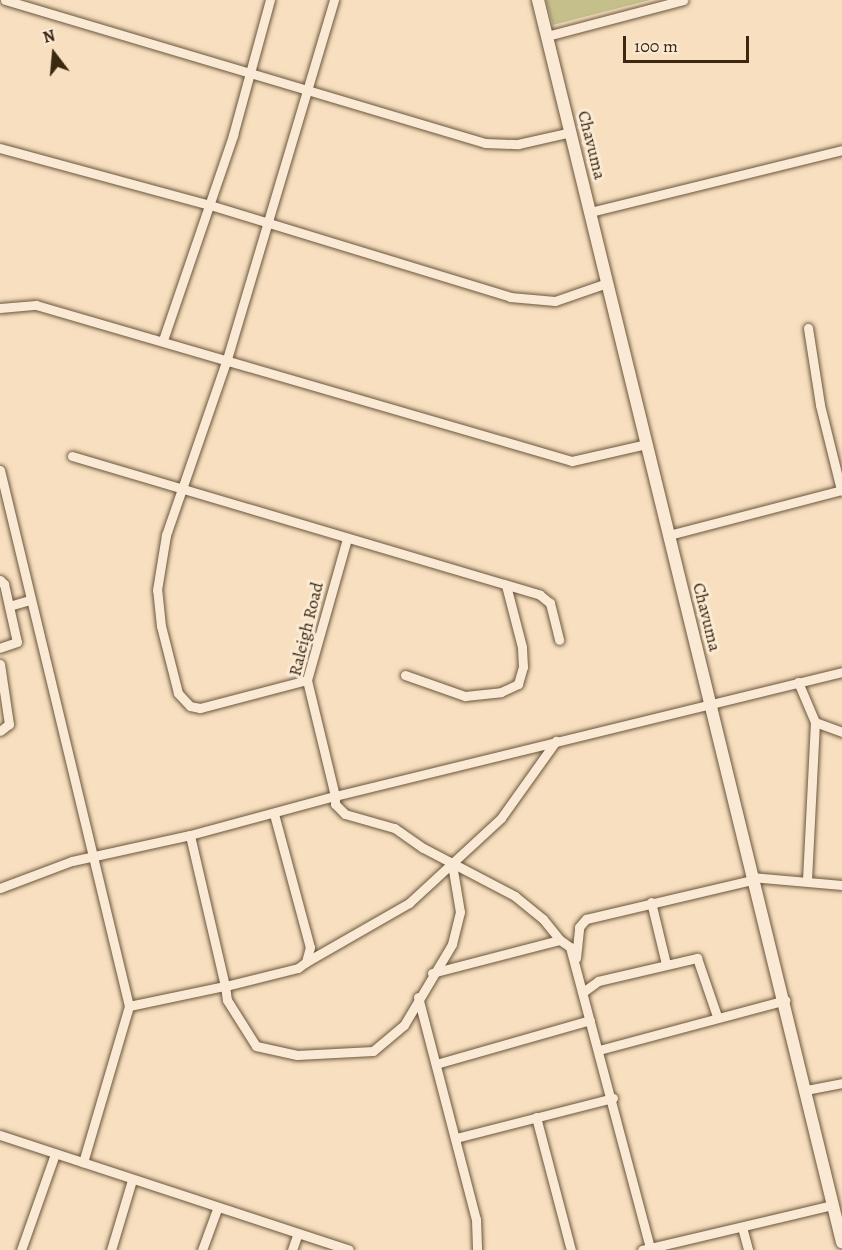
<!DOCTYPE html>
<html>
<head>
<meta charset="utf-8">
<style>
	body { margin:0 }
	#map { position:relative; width:842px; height:1250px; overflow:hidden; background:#f7dfbf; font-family:Alegreya,serif }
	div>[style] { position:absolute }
	.green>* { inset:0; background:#c5bf8c }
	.roads { filter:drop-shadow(0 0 2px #6b563c) drop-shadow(0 0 2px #6b563c) }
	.minor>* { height:9px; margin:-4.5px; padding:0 4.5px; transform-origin:4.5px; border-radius:4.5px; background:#faead5 }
	.tertiary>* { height:12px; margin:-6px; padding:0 6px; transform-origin:6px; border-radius:6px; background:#faead5 }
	span { translate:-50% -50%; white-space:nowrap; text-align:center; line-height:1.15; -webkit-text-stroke:6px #faead5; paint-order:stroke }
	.street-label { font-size:18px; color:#3c2810 }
	.north { position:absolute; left:24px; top:24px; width:60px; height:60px; -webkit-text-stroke:4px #faead5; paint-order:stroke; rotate:344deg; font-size:16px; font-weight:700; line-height:24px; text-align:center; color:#3c2810 }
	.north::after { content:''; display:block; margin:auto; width:21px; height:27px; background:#3c2810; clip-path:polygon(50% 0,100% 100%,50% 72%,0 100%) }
	.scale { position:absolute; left:623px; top:36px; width:126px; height:27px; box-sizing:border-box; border:3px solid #3c2810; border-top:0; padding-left:8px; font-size:18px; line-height:21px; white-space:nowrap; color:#3c2810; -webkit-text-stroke:4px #faead5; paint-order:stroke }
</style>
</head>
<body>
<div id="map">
	<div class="green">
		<div style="clip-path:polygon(546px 0,650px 0,553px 25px)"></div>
	</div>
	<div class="roads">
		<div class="minor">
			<div style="left:5px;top:0;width:501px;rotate:16.59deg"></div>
			<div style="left:485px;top:143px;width:33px;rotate:2deg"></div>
			<div style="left:518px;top:144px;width:54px;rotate:-12.8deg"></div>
			<div style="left:547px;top:36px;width:141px;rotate:-14.8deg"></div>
			<div style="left:0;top:148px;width:218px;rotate:15.2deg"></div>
			<div style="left:210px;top:205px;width:314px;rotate:17deg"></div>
			<div style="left:510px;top:297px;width:45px;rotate:5.1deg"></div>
			<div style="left:555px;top:301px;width:55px;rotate:-19.1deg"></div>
			<div style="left:590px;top:212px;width:260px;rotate:-13.8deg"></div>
			<div style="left:0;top:308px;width:36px;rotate:-5deg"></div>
			<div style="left:36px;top:305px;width:558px;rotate:16.23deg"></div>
			<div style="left:572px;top:461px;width:77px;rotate:-12.8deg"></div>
			<div style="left:808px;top:328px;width:78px;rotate:81.1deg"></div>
			<div style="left:820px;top:405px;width:88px;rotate:76.1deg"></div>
			<div style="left:163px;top:340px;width:217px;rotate:-71.1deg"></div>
			<div style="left:233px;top:135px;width:140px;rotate:-74.7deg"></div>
			<div style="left:72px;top:456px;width:488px;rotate:16.5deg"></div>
			<div style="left:540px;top:595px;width:13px;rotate:39deg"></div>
			<div style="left:550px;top:603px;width:38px;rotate:76deg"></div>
			<div style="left:0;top:470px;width:551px;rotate:76.47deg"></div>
			<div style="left:129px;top:1006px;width:163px;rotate:106.4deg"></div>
			<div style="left:669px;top:535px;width:179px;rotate:-14.6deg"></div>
			<div style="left:0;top:580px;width:6px;rotate:45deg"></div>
			<div style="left:4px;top:584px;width:59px;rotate:77.4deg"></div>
			<div style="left:17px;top:642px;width:18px;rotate:161deg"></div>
			<div style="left:9px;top:606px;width:22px;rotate:-16deg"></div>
			<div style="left:0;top:664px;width:61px;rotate:81.5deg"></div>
			<div style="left:9px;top:724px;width:11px;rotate:142deg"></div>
			<div style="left:405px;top:675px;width:64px;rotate:19.3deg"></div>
			<div style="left:465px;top:696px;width:36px;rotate:-6deg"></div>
			<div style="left:501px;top:692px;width:19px;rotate:-25deg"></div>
			<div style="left:518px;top:684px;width:18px;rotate:-74deg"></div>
			<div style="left:523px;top:667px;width:20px;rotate:-93deg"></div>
			<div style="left:522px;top:647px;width:64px;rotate:-104.5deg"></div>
			<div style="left:307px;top:680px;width:111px;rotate:165.3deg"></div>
			<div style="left:200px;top:708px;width:10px;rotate:-169deg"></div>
			<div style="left:190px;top:706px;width:18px;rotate:-133deg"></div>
			<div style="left:178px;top:693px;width:69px;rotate:-104.2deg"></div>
			<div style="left:161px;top:626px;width:36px;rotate:-96deg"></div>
			<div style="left:157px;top:590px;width:56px;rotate:-80.7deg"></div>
			<div style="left:166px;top:535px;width:186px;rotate:-70.9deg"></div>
			<div style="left:227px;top:359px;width:375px;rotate:-73.4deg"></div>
			<div style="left:798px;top:682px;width:43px;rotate:67deg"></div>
			<div style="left:815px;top:722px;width:158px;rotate:92.9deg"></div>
			<div style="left:815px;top:722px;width:29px;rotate:20deg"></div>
			<div style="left:274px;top:814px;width:138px;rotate:74.9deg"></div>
			<div style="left:310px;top:947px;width:16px;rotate:105deg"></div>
			<div style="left:306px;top:962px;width:10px;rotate:143deg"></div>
			<div style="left:298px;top:968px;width:75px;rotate:166.1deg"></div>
			<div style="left:225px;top:986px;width:14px;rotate:82deg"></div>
			<div style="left:227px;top:1000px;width:54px;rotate:57.8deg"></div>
			<div style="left:256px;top:1046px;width:42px;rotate:12.4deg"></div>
			<div style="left:297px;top:1055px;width:76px;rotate:-3deg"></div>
			<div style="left:373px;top:1051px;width:40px;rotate:-40deg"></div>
			<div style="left:404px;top:1025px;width:94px;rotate:-59.3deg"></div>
			<div style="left:452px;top:944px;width:33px;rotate:-76deg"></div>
			<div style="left:460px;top:912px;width:49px;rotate:-99.5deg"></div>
			<div style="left:751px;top:877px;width:91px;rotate:5deg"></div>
			<div style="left:0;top:888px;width:77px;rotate:-20.6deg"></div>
			<div style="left:72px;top:861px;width:121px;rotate:-12.4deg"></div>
			<div style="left:190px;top:835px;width:150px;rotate:-15.1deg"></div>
			<div style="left:335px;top:796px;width:119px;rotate:-103.6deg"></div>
			<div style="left:307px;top:680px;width:147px;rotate:-74.2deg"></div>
			<div style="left:651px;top:902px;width:64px;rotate:76.4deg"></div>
			<div style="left:560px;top:940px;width:27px;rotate:-129deg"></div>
			<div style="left:543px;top:919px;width:36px;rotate:-141deg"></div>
			<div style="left:515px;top:896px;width:104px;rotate:-152.4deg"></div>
			<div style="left:423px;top:848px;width:35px;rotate:-145deg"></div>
			<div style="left:394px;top:828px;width:51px;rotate:-164.1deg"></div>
			<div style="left:345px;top:814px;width:14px;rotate:-135deg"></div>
			<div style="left:335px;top:804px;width:8px;rotate:-90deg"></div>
			<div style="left:335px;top:796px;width:522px;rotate:-13.74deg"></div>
			<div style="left:576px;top:958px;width:31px;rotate:-84deg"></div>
			<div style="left:579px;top:927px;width:11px;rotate:-49deg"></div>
			<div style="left:586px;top:919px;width:171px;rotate:-13.2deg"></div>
			<div style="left:306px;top:962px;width:119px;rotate:-29.8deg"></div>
			<div style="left:409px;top:903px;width:125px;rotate:-42.7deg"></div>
			<div style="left:501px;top:818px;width:95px;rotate:-54.5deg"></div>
			<div style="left:432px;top:973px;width:132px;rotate:-14.5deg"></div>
			<div style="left:560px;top:940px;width:12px;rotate:35deg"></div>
			<div style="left:570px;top:947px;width:311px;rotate:75.1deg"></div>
			<div style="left:583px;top:992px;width:19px;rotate:-36deg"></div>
			<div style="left:598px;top:981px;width:102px;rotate:-13.1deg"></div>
			<div style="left:697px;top:958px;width:61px;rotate:71deg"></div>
			<div style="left:418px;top:997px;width:229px;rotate:75.4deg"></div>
			<div style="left:476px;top:1219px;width:31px;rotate:88deg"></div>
			<div style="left:129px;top:1006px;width:98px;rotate:-11.8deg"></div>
			<div style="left:225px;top:986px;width:155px;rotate:-103.1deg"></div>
			<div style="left:599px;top:1050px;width:193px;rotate:-15deg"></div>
			<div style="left:436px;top:1064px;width:160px;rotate:-15.9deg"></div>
			<div style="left:806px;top:1090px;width:37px;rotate:-11deg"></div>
			<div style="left:536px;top:1117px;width:138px;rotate:75.3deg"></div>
			<div style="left:0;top:1135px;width:367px;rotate:18.2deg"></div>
			<div style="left:456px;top:1138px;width:162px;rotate:-14.3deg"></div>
			<div style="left:742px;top:1227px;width:24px;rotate:75deg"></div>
			<div style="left:21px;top:1250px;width:102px;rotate:-70.5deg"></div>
			<div style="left:111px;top:1250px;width:73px;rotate:-73.3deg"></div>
			<div style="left:202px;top:1250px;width:44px;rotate:-69.9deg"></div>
			<div style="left:292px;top:1250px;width:18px;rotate:-71deg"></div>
			<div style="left:642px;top:1250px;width:196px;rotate:-13.3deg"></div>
		</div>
		<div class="tertiary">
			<div style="left:538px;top:0;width:1279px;rotate:76.25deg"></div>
		</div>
	</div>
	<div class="street-label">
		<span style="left:592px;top:145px;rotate:76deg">Chavuma</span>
		<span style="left:707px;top:617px;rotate:76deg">Chavuma</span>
		<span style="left:306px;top:629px;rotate:-76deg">Raleigh Road</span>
	</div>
	<div class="north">N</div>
	<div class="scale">100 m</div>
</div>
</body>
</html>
